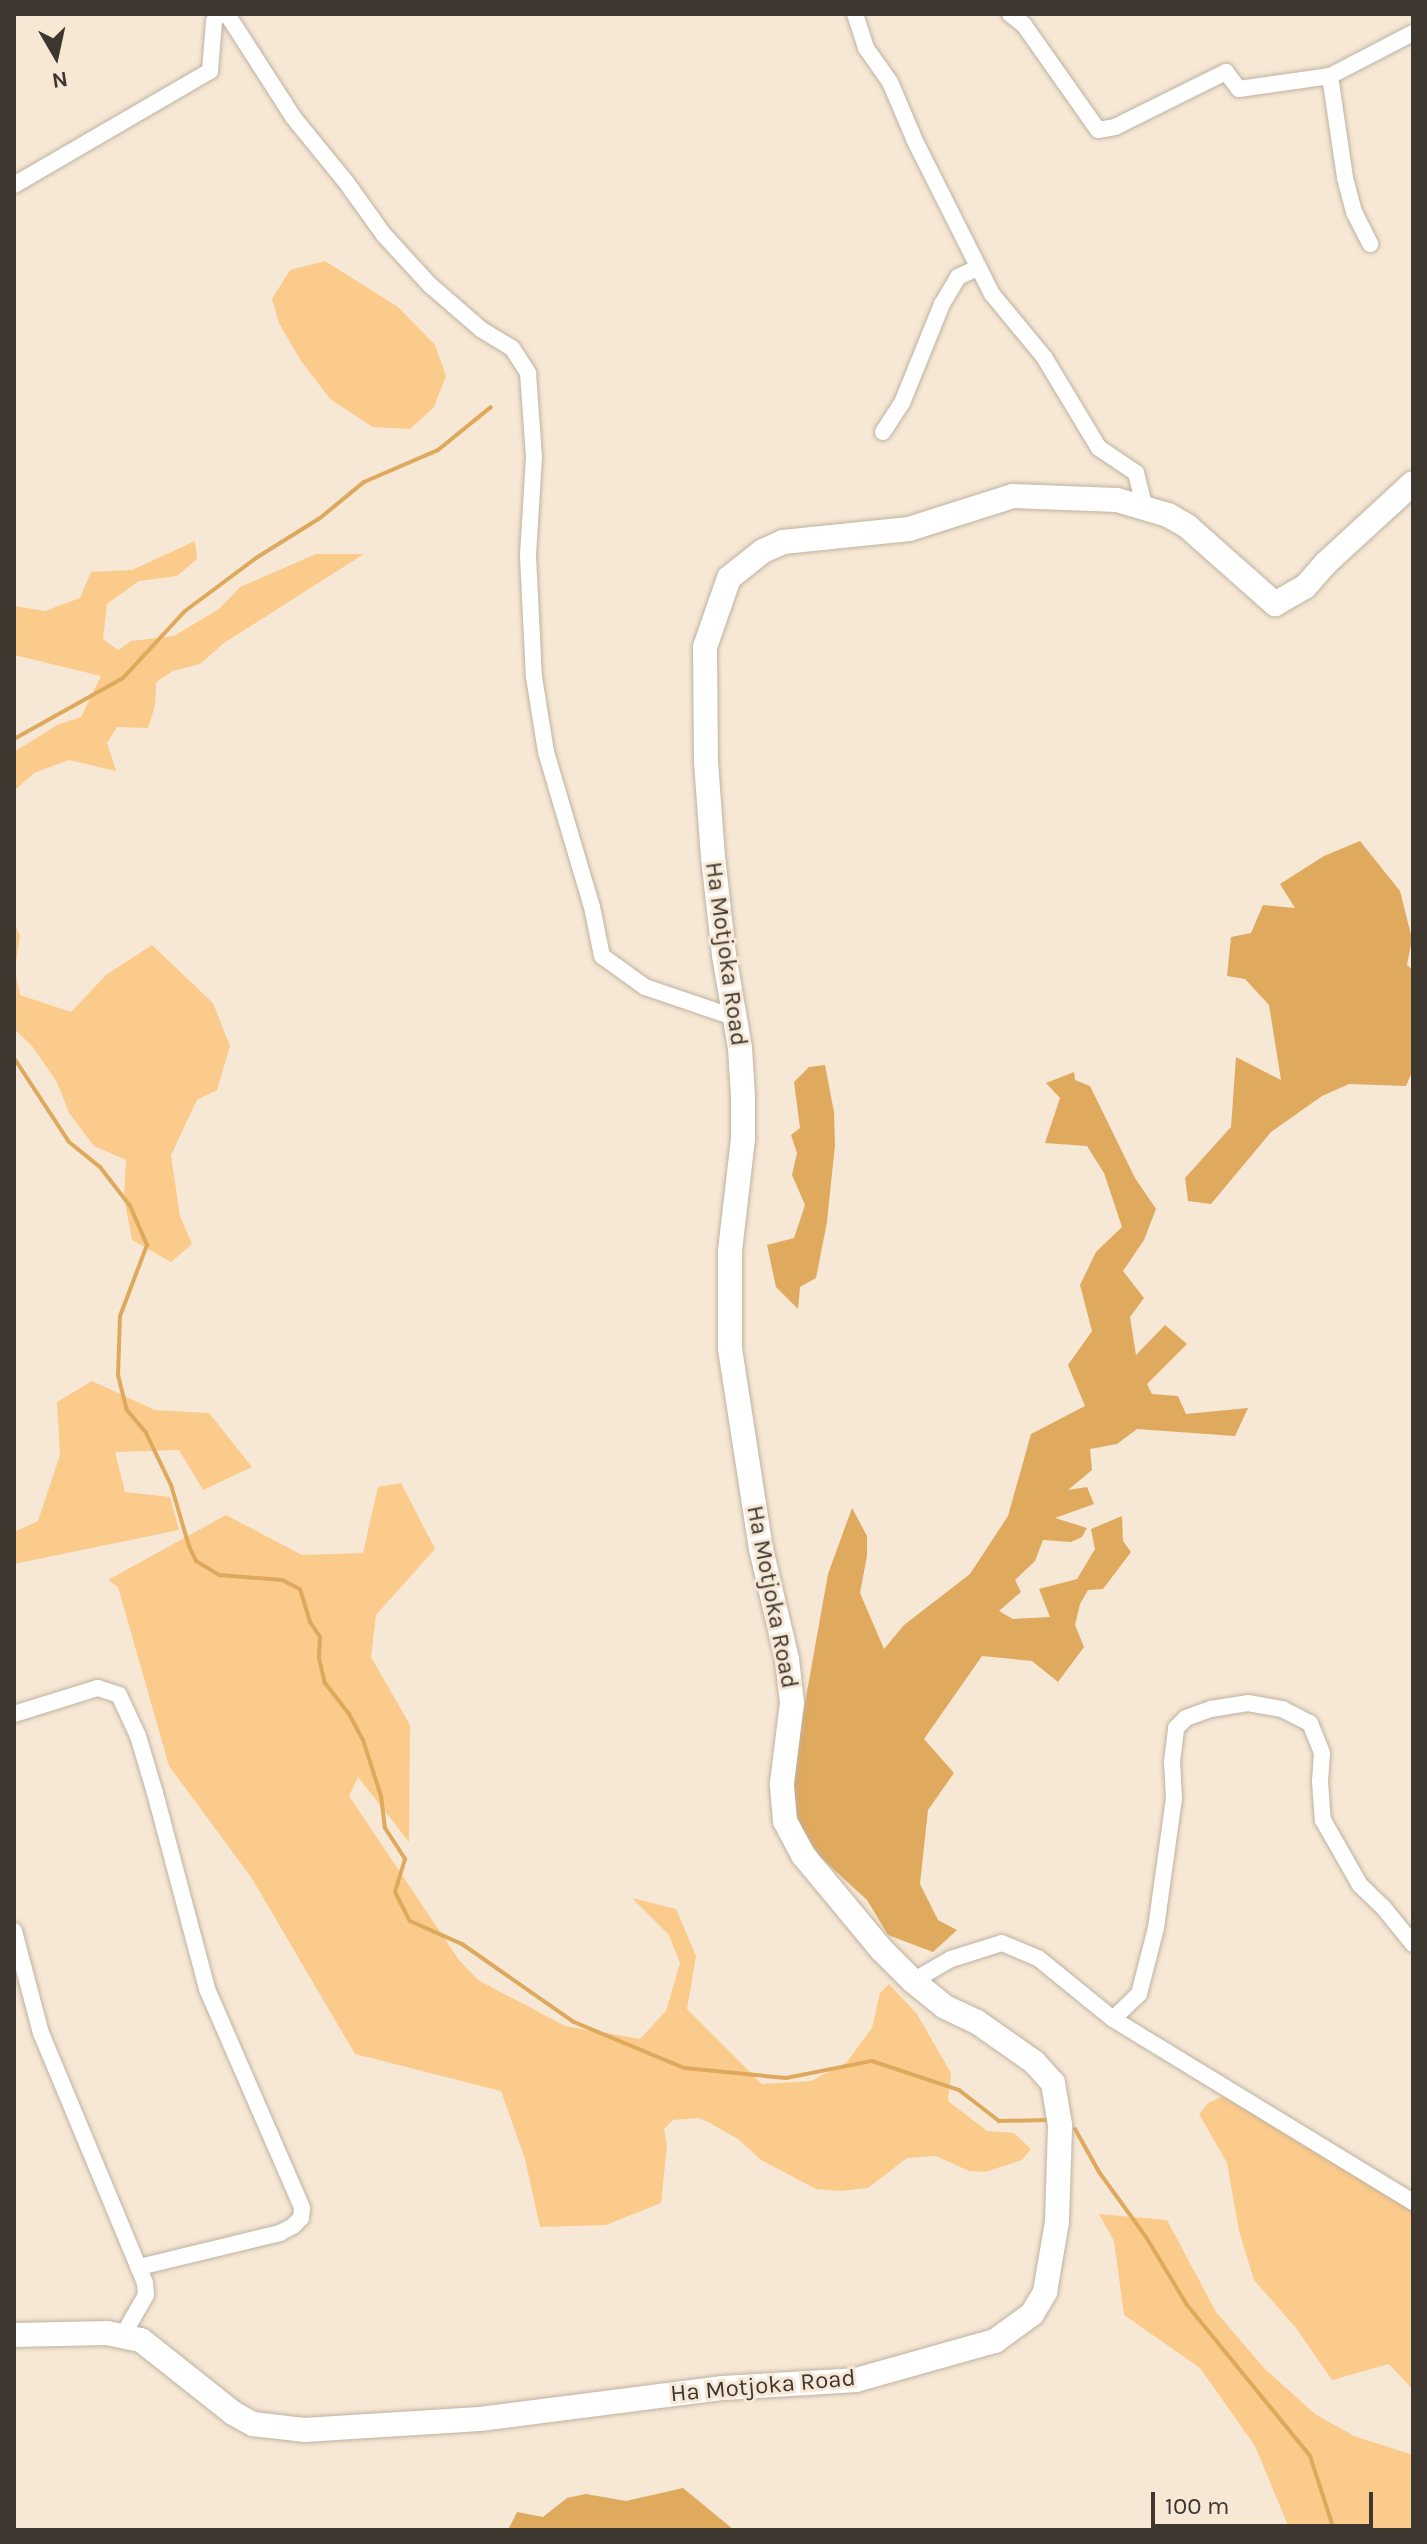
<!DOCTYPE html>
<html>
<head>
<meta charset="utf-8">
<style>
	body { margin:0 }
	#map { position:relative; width:1427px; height:2544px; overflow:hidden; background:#f7e8d6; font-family:Karla,sans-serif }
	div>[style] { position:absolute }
	.green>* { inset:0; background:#fbcb8b }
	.forest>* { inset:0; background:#dfa95e }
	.stream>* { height:4px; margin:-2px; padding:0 2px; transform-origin:2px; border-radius:2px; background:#dea95d }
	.roads { filter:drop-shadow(0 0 2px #bfb2a0) drop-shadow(0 0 2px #bfb2a0) }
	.street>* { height:16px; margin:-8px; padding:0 8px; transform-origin:8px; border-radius:8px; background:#fff }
	.secondary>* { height:24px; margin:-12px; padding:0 12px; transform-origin:12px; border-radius:12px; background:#fff }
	span { translate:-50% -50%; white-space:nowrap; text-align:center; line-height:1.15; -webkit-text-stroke:6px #f7e8d6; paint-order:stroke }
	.street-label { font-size:24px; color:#3d3730 }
	.frame { position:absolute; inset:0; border:16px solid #3d3730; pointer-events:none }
	.north { position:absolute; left:16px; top:16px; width:80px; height:80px; -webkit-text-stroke:6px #f7e8d6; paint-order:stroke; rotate:171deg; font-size:22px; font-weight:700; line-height:32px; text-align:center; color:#3d3730 }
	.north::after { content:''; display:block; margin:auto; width:28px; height:36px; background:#3d3730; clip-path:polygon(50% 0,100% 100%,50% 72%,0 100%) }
	.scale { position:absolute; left:1151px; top:2492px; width:222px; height:36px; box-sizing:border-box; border:4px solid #3d3730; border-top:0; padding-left:10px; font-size:24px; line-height:28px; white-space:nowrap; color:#3d3730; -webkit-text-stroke:6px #f7e8d6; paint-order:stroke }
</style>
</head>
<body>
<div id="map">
	<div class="green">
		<div style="clip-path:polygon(325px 261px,398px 307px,435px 345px,446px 376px,434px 407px,410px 429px,373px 427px,331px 400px,301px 361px,279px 323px,272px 299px,290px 270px)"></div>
		<div style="clip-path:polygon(195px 541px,197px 559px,177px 576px,139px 581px,107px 604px,103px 639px,118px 650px,131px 641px,174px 636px,219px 609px,240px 587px,316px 554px,364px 554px,224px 643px,200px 664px,173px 671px,156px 682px,155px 706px,148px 728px,117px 727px,107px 743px,116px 771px,69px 760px,34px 773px,14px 791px,14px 752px,57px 725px,81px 717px,101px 676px,14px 655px,14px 606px,45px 611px,80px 598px,91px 572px,132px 570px)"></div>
		<div style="clip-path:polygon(14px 922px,20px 936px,15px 970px,20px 995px,71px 1012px,106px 975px,152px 945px,213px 1003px,230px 1046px,217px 1090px,197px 1100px,171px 1155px,180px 1216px,192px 1244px,171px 1262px,132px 1240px,124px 1197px,126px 1160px,94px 1146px,69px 1113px,57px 1082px,32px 1046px,14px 1029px)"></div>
		<div style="clip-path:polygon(92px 1381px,155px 1410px,209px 1413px,252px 1467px,203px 1490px,179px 1450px,115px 1452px,125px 1492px,170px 1497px,179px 1530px,14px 1564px,14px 1532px,38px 1521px,60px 1455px,57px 1402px)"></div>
		<div style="clip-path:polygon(401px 1483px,435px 1549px,376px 1615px,371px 1657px,410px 1725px,409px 1842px,358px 1777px,349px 1796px,459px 1960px,478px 1980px,565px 2026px,640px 2039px,666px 2011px,680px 1963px,669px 1935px,632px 1898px,676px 1909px,696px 1956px,687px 2009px,762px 2084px,811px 2081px,846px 2063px,872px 2028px,880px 1993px,889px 1984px,917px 2014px,951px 2073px,948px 2101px,987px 2131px,1014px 2133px,1031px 2149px,1022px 2160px,985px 2172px,969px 2171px,936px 2156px,907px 2158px,868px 2188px,840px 2191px,816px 2189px,761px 2160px,738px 2139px,708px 2122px,698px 2118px,673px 2120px,664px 2129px,667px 2145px,661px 2203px,606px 2225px,540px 2227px,525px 2159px,501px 2091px,355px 2054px,251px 1877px,169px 1766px,118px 1587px,108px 1580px,226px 1515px,302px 1555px,363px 1553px,378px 1487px)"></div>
		<div style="clip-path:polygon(1224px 2096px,1413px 2211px,1413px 2390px,1389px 2364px,1332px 2380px,1296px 2328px,1254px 2280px,1239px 2231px,1227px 2163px,1199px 2114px,1208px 2103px)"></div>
		<div style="clip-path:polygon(1099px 2214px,1167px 2220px,1216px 2312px,1265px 2369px,1315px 2414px,1354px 2436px,1413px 2455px,1413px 2530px,1290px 2530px,1255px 2446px,1200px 2368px,1124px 2315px,1114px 2241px)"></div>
	</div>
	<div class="forest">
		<div style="clip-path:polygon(1360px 841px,1400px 891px,1412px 939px,1407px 965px,1413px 970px,1413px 1070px,1406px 1086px,1349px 1084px,1322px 1096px,1271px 1132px,1211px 1204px,1188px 1201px,1185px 1178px,1231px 1127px,1236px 1057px,1281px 1080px,1269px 1005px,1245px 979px,1227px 976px,1231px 937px,1251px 933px,1263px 905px,1295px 908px,1280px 884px,1324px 856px)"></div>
		<div style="clip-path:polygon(825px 1065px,834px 1112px,835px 1145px,827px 1222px,816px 1278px,800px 1287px,798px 1309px,776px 1287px,767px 1245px,794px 1238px,805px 1205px,792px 1175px,797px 1153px,791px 1135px,800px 1128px,794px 1082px,809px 1067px)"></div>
		<div style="clip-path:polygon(1074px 1072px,1075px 1080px,1090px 1086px,1135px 1178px,1156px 1209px,1144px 1240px,1123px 1271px,1144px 1298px,1130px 1317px,1136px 1355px,1165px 1325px,1187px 1344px,1147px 1384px,1152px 1394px,1178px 1396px,1186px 1414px,1248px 1408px,1235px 1436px,1137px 1429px,1117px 1444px,1090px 1449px,1092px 1470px,1068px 1490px,1087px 1487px,1094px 1504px,1055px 1518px,1087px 1528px,1082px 1537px,1071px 1542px,1043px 1540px,1035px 1561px,1015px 1580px,1021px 1592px,999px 1611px,1013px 1619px,1050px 1617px,1039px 1589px,1077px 1579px,1095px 1549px,1091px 1529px,1122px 1516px,1123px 1541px,1131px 1552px,1103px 1589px,1088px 1590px,1080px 1604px,1075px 1625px,1084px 1647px,1058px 1682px,1032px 1661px,982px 1656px,924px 1739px,954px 1773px,928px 1810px,920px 1884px,938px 1920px,957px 1930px,933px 1952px,888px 1935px,867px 1900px,819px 1856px,795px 1816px,793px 1770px,828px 1574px,852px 1508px,867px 1536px,867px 1556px,860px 1593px,884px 1649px,904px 1625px,970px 1574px,1008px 1516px,1031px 1434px,1085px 1406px,1068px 1365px,1092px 1331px,1080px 1285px,1096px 1252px,1122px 1227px,1104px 1173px,1087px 1146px,1045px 1143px,1060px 1098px,1046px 1083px)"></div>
		<div style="clip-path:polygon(683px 2488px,734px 2530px,508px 2530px,517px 2512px,543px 2517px,567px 2498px,586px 2494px,626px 2501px)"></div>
	</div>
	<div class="stream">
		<div style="left:14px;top:739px;width:125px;rotate:-29.2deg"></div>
		<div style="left:123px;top:678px;width:91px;rotate:-47.2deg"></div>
		<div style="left:185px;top:611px;width:89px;rotate:-36.7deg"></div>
		<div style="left:256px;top:558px;width:75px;rotate:-32deg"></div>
		<div style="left:320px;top:518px;width:57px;rotate:-39.3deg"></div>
		<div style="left:364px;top:482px;width:81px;rotate:-23.4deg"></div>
		<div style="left:438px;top:450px;width:68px;rotate:-39.1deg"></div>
		<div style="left:14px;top:1058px;width:100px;rotate:56.8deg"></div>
		<div style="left:69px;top:1142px;width:40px;rotate:39deg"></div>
		<div style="left:100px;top:1167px;width:49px;rotate:52.4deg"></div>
		<div style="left:130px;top:1206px;width:43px;rotate:66.4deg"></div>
		<div style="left:147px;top:1245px;width:76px;rotate:110.8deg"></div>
		<div style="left:120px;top:1316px;width:59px;rotate:91.9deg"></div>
		<div style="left:118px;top:1375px;width:36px;rotate:76deg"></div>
		<div style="left:127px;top:1410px;width:30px;rotate:50deg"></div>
		<div style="left:146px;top:1433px;width:58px;rotate:64.3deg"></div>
		<div style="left:171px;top:1485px;width:64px;rotate:73.6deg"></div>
		<div style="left:189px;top:1546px;width:17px;rotate:65deg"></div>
		<div style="left:196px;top:1561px;width:27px;rotate:31deg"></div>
		<div style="left:219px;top:1575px;width:63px;rotate:4.5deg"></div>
		<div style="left:282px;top:1580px;width:20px;rotate:27deg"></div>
		<div style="left:300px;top:1589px;width:34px;rotate:73deg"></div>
		<div style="left:310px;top:1622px;width:18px;rotate:56deg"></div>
		<div style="left:320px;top:1637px;width:21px;rotate:93deg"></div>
		<div style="left:319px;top:1658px;width:26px;rotate:77deg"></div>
		<div style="left:325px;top:1683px;width:37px;rotate:52deg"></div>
		<div style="left:348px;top:1712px;width:32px;rotate:62deg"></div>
		<div style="left:363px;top:1740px;width:59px;rotate:72.2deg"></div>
		<div style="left:381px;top:1796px;width:32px;rotate:83deg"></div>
		<div style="left:385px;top:1828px;width:37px;rotate:57deg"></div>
		<div style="left:405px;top:1859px;width:34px;rotate:107deg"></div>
		<div style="left:395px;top:1892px;width:33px;rotate:63deg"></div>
		<div style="left:410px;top:1921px;width:57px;rotate:23.9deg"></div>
		<div style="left:462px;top:1944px;width:136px;rotate:34.9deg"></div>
		<div style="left:574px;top:2022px;width:119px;rotate:22.7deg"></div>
		<div style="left:684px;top:2068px;width:102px;rotate:5.6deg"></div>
		<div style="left:786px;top:2078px;width:88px;rotate:-11.2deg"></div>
		<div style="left:872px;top:2061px;width:92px;rotate:18.4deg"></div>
		<div style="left:959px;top:2090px;width:51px;rotate:37.8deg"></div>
		<div style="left:999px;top:2121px;width:49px;rotate:-1.2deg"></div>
		<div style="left:1075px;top:2129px;width:49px;rotate:60.8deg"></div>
		<div style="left:1099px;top:2172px;width:80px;rotate:54.1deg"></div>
		<div style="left:1146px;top:2237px;width:79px;rotate:58.9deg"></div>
		<div style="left:1187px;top:2305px;width:195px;rotate:50.8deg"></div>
		<div style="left:1310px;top:2456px;width:78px;rotate:72deg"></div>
	</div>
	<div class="roads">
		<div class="street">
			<div style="left:227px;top:14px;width:122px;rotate:57.3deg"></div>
			<div style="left:293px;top:117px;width:84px;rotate:50.8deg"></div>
			<div style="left:346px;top:182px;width:65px;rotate:54.4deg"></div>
			<div style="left:384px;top:235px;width:68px;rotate:47.4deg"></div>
			<div style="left:430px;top:285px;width:69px;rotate:40.9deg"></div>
			<div style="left:482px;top:330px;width:35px;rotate:31deg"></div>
			<div style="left:512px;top:348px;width:30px;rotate:57deg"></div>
			<div style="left:528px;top:373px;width:84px;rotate:85.9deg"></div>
			<div style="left:534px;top:457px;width:99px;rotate:93.5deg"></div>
			<div style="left:528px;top:556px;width:121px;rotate:87.2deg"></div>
			<div style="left:534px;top:677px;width:76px;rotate:80.9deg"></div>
			<div style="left:546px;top:752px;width:162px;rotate:73.5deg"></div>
			<div style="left:592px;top:907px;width:50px;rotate:78.5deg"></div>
			<div style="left:602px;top:956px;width:53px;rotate:35.8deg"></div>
			<div style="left:645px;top:987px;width:96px;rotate:18.8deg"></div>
			<div style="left:855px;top:14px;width:36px;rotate:72deg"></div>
			<div style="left:866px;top:48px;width:42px;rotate:54.8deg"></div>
			<div style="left:890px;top:82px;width:64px;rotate:67deg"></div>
			<div style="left:915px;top:141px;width:171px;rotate:63.3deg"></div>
			<div style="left:992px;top:294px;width:82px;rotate:50.5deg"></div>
			<div style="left:1044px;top:357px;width:106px;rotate:58.9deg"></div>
			<div style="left:1099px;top:448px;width:45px;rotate:34deg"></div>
			<div style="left:1136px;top:473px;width:34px;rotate:76deg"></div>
			<div style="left:1010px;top:14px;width:18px;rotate:38deg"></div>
			<div style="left:1024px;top:25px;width:128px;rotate:54.8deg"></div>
			<div style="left:1098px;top:130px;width:17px;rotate:-10deg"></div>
			<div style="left:1115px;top:127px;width:124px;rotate:-26.4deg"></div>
			<div style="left:1226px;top:72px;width:21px;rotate:53deg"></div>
			<div style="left:1239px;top:89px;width:92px;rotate:-8.1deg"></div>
			<div style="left:1330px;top:76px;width:93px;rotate:-27.4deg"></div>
			<div style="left:1330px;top:76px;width:103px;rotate:81.6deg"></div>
			<div style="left:1345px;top:178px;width:35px;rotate:75deg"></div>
			<div style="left:1354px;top:212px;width:36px;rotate:63deg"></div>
			<div style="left:14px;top:185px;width:227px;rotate:-30.2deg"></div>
			<div style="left:210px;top:71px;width:50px;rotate:-85.4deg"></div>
			<div style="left:214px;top:21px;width:9px;rotate:-54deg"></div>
			<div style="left:883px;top:432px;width:35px;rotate:-57deg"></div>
			<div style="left:902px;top:403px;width:107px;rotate:-68deg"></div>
			<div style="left:942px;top:304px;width:31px;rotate:-59deg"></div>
			<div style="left:958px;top:277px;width:23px;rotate:-25deg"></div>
			<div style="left:14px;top:1714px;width:88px;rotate:-17.2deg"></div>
			<div style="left:98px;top:1688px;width:22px;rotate:18deg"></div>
			<div style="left:119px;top:1695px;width:45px;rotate:65.1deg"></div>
			<div style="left:138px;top:1736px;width:59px;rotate:73.4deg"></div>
			<div style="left:155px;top:1793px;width:203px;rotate:75.1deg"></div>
			<div style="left:207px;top:1989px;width:239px;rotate:66.5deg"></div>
			<div style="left:302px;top:2208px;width:10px;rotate:96deg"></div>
			<div style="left:301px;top:2218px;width:11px;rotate:135deg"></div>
			<div style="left:293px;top:2226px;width:15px;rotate:152deg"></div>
			<div style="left:280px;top:2233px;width:145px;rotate:166.4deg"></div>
			<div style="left:14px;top:1931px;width:106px;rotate:75.2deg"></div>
			<div style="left:41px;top:2033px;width:271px;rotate:67.4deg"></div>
			<div style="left:145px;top:2283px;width:12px;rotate:85deg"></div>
			<div style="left:146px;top:2295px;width:46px;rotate:119.9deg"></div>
			<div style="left:913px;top:1981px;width:44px;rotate:-30.1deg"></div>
			<div style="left:951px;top:1959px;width:53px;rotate:-17.4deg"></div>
			<div style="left:1002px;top:1943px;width:39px;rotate:23deg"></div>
			<div style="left:1038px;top:1958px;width:97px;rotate:39.1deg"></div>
			<div style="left:1113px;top:2019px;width:351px;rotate:31.4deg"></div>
			<div style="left:1113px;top:2019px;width:36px;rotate:-44deg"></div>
			<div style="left:1139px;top:1994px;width:68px;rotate:-75.6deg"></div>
			<div style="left:1156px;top:1928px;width:130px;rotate:-82.1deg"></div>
			<div style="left:1174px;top:1799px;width:37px;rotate:-93deg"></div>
			<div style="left:1172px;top:1762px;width:34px;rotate:-83deg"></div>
			<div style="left:1176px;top:1728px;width:14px;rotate:-45deg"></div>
			<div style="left:1186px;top:1718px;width:27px;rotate:-20deg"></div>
			<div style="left:1211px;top:1709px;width:37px;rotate:-9deg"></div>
			<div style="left:1248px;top:1703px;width:35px;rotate:10deg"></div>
			<div style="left:1282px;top:1709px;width:31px;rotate:27deg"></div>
			<div style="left:1310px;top:1723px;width:32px;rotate:68deg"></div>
			<div style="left:1322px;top:1753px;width:28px;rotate:94deg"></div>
			<div style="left:1320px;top:1781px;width:39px;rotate:86deg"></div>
			<div style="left:1323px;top:1820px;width:75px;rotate:60.4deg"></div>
			<div style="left:1360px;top:1885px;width:32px;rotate:44deg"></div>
			<div style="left:1383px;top:1907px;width:48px;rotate:51deg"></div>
		</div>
		<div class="secondary">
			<div style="left:14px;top:2335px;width:93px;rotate:-1.2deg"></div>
			<div style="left:107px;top:2333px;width:35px;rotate:12deg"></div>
			<div style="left:141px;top:2340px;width:117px;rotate:38.4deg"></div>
			<div style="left:233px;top:2413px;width:23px;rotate:29deg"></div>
			<div style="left:253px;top:2424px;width:51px;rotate:6.7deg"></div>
			<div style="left:304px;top:2430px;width:176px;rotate:-3.6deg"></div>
			<div style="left:480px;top:2419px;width:245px;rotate:-7.3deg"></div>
			<div style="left:723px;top:2388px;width:133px;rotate:-3.4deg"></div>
			<div style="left:856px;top:2380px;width:144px;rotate:-15.7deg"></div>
			<div style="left:995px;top:2341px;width:46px;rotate:-36.1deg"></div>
			<div style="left:1032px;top:2314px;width:26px;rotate:-59deg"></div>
			<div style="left:1045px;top:2292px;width:71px;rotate:-80.3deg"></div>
			<div style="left:1057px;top:2222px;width:97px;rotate:-88.2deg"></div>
			<div style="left:1060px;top:2125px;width:43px;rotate:-99.5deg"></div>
			<div style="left:1053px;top:2083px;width:28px;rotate:-132deg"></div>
			<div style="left:1034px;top:2062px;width:70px;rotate:-144.9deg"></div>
			<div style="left:977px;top:2022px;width:35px;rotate:-155deg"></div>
			<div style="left:945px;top:2007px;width:41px;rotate:-140.9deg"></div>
			<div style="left:913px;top:1981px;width:45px;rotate:-135deg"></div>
			<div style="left:881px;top:1949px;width:122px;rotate:-129.7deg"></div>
			<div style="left:803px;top:1855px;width:38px;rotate:-118deg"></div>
			<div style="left:785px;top:1821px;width:38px;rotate:-95deg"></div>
			<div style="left:782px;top:1783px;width:81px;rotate:-82.9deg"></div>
			<div style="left:792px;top:1703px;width:44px;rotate:-96.5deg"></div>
			<div style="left:787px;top:1659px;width:113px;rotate:-103.3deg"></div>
			<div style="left:761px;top:1549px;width:203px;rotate:-98.8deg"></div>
			<div style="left:730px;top:1348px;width:97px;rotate:-90deg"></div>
			<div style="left:730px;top:1251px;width:113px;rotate:-83.4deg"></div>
			<div style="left:743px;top:1139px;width:43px;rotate:-90deg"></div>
			<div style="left:743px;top:1096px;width:48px;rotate:-93.6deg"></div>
			<div style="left:740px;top:1048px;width:94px;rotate:-99.8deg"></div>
			<div style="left:724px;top:955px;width:99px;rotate:-96.4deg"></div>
			<div style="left:713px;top:857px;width:95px;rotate:-94.2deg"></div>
			<div style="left:706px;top:762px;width:115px;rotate:-90.5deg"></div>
			<div style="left:705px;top:647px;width:73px;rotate:-70.8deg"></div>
			<div style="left:729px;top:578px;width:43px;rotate:-38.5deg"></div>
			<div style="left:763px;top:551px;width:22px;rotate:-24deg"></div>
			<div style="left:783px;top:542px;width:127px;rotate:-5.9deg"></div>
			<div style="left:909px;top:529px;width:109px;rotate:-17.6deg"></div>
			<div style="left:1013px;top:496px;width:104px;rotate:2.2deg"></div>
			<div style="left:1117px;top:500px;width:53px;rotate:16.4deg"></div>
			<div style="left:1168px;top:515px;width:22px;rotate:30deg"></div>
			<div style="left:1187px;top:526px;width:118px;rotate:41.6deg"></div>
			<div style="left:1275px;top:604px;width:34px;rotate:-30deg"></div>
			<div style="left:1305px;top:587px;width:32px;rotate:-49deg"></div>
			<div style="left:1326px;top:563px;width:118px;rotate:-42.6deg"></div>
		</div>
	</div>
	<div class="street-label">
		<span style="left:726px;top:954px;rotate:82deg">Ha Motjoka Road</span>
		<span style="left:772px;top:1597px;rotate:79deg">Ha Motjoka Road</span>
		<span style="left:763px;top:2386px;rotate:-5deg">Ha Motjoka Road</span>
	</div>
	<div class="frame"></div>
	<div class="north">N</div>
	<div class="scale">100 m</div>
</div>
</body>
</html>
